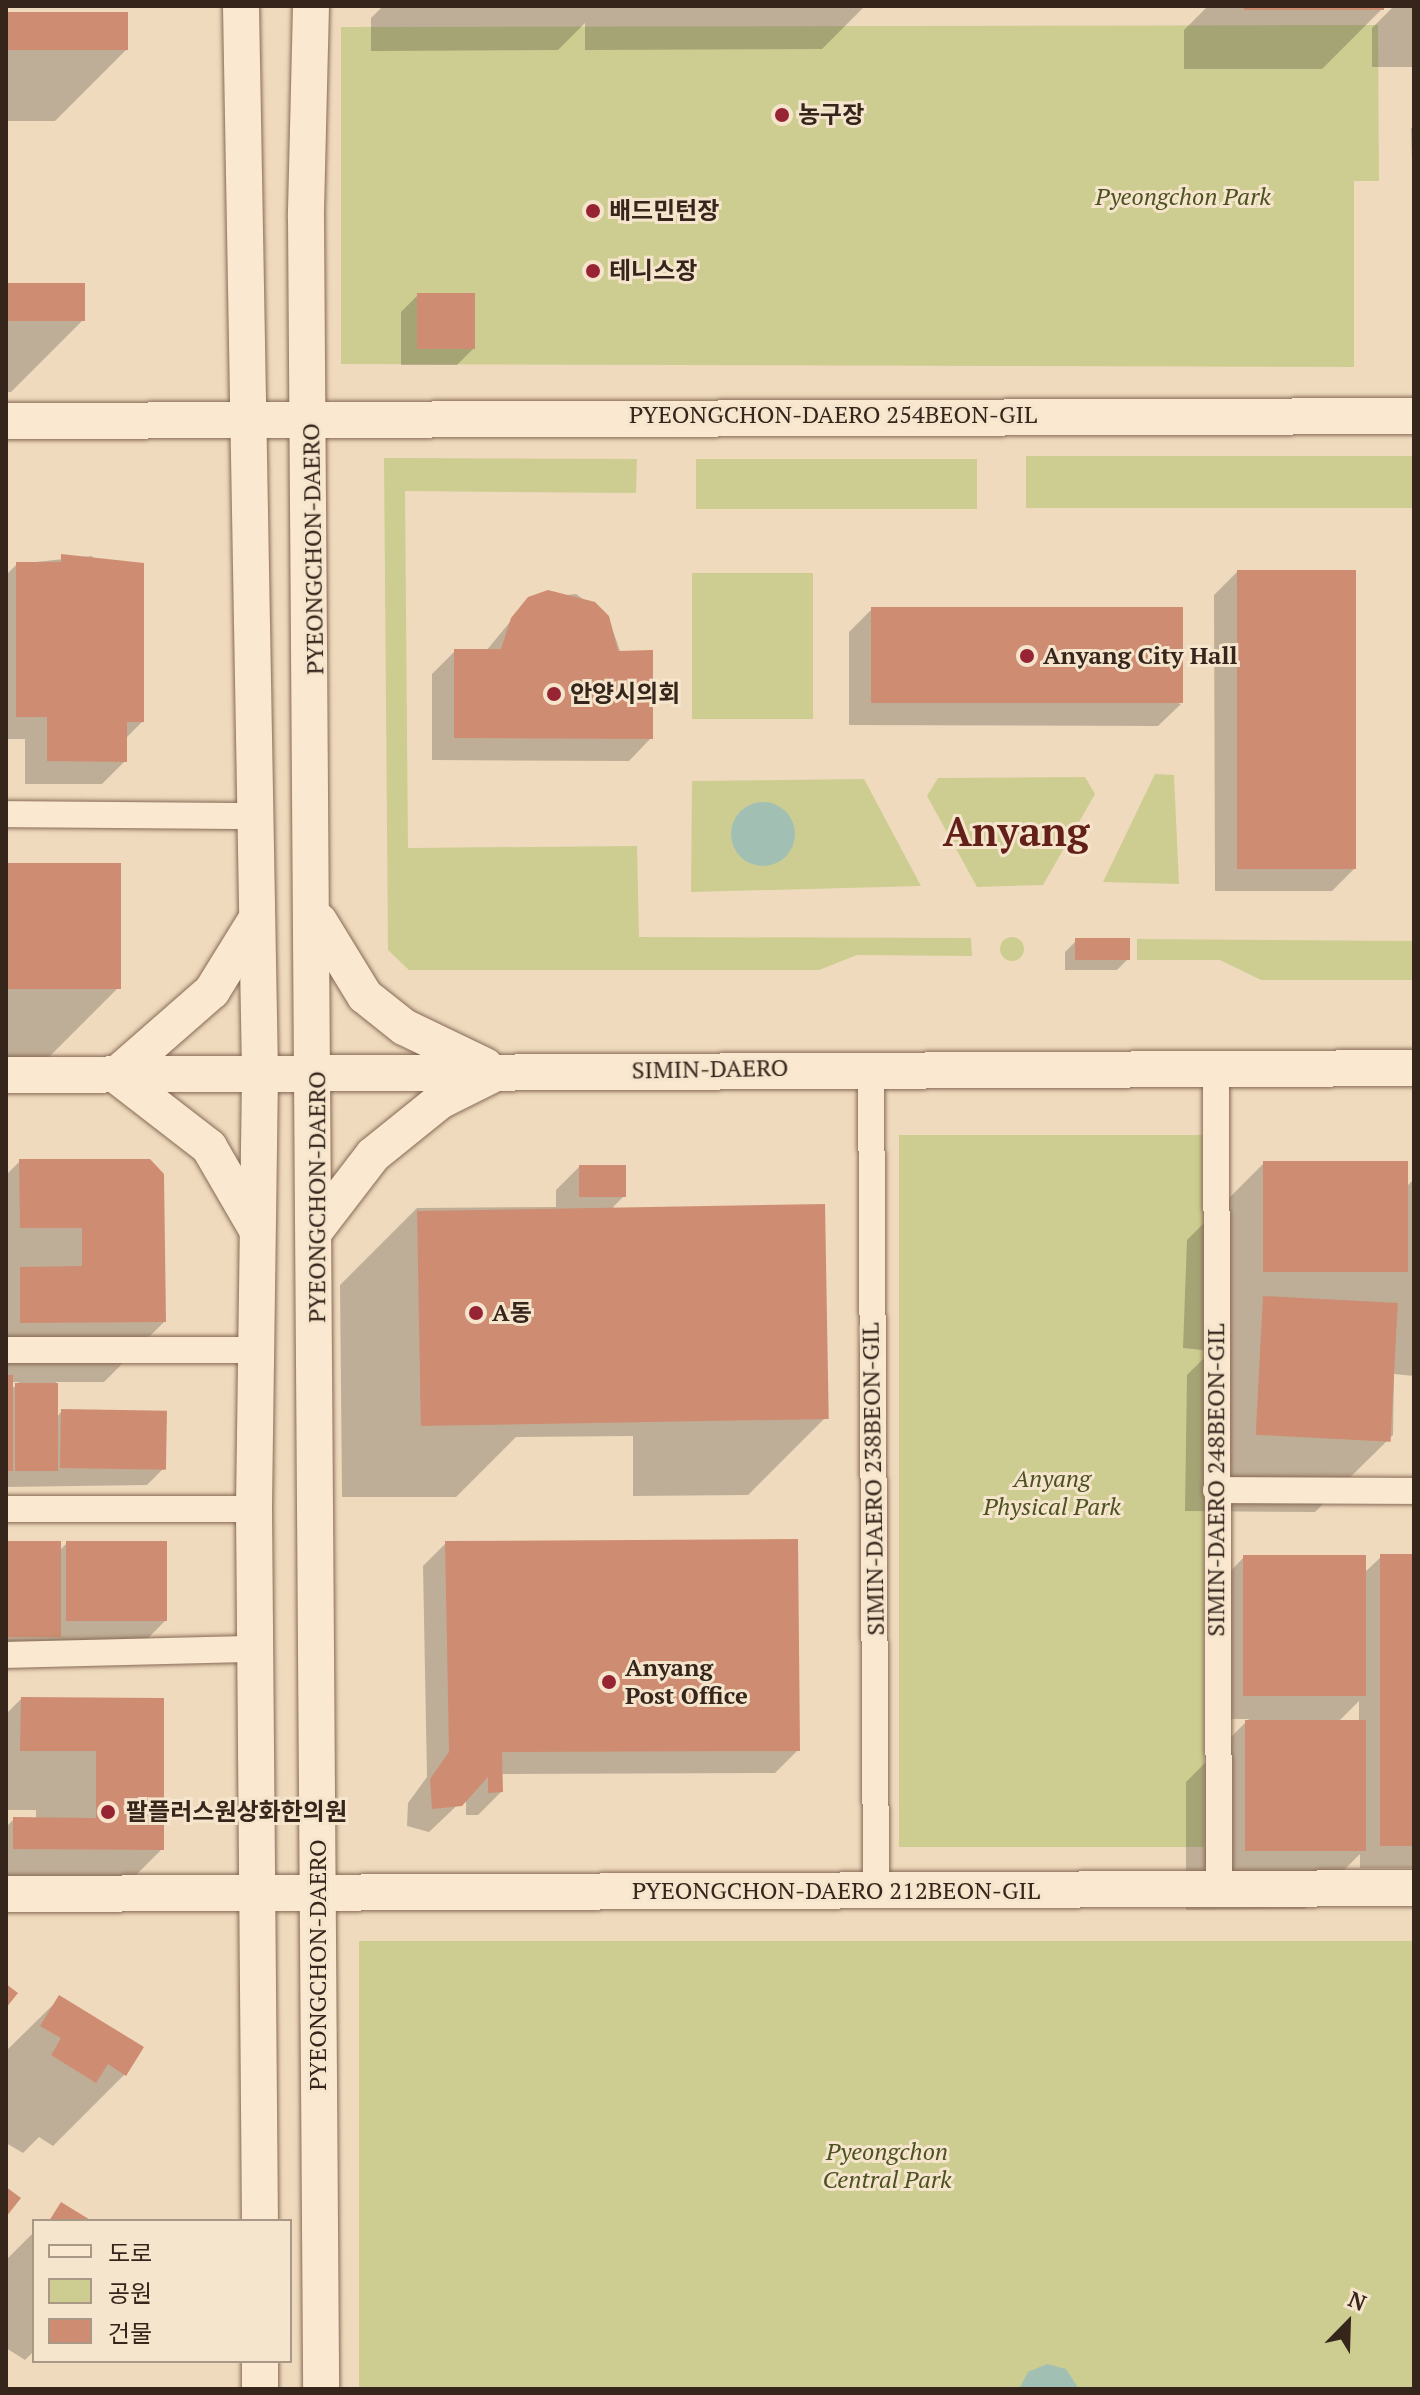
<!DOCTYPE html>
<html>
<head>
<meta charset="utf-8">
<style>
	body { margin:0 }
	#map { position:relative; width:1420px; height:2395px; overflow:hidden; background:#efdabd; font-family:"PT Serif","Noto Sans KR",serif }
	div>[style] { position:absolute }
	.green>* { inset:0; background:#cdcd91; transform-origin:0 0 }
	.round { border-radius:50% }
	.water>* { inset:0; background:#a1c0b3 }
	.shadow>* { inset:0; background:#0003 }
	.building>* { inset:0; background:#ce8d72; transform-origin:0 0 }
	.roads { filter:drop-shadow(0 0 2px #876a56) drop-shadow(0 0 2px #876a56) }
	.street>* { height:26px; margin:-13px; padding:0 13px; transform-origin:13px; border-radius:13px; background:#fae8d0 }
	.secondary>* { height:36px; margin:-18px; padding:0 18px; transform-origin:18px; border-radius:18px; background:#fae8d0 }
	.dots>* { width:22px; height:22px; translate:-50% -50%; box-sizing:border-box; border:4px solid #f6e5cd; border-radius:50% }
	span { translate:-50% -50%; white-space:nowrap; text-align:center; line-height:1.15; -webkit-text-stroke:6px #f6e5cd; paint-order:stroke }
	.poi-label { font-size:24px; color:#36251b; font-weight:700 }
	.left { translate:0 -50%; text-align:left }
	.park-label { font-size:24px; color:#4c5321; font-style:italic }
	.street-label { font-size:24px; color:#36251b }
	.town-label { font-size:40px; color:#632019; font-weight:700 }
	.frame { position:absolute; inset:0; border:8px solid #36251b; pointer-events:none }
	.legend { position:absolute; left:32px; top:2219px; width:260px; height:144px; box-sizing:border-box; background:#f6e5cd; border:2px solid #a99886; margin:0; padding:10px 14px; list-style:none; font-size:24px; color:#36251b }
	.legend li { display:flex; align-items:center; gap:16px; height:40px }
	.legend b { width:40px; border:2px solid #a99886 }
	.north { position:absolute; left:1308px; top:2283px; width:80px; height:80px; -webkit-text-stroke:6px #f6e5cd; paint-order:stroke; rotate:23deg; font-size:22px; font-weight:700; line-height:32px; text-align:center; color:#36251b }
	.north::after { content:''; display:block; margin:auto; width:28px; height:36px; background:#36251b; clip-path:polygon(50% 0,100% 100%,50% 72%,0 100%) }
</style>
</head>
<body>
<div id="map">
	<div class="green">
		<div style="clip-path:polygon(1378px 25px,1379px 181px,1354px 181px,1354px 367px,341px 364px,341px 27px)"></div>
		<div style="left:1414px;top:456px;width:52px;height:388px;rotate:90deg"></div>
		<div style="clip-path:polygon(384px 458px,637px 459px,636px 493px,405px 491px,408px 848px,637px 846px,639px 937px,971px 938px,972px 956px,857px 955px,819px 970px,409px 970px,388px 950px)"></div>
		<div style="left:977px;top:459px;width:50px;height:281px;rotate:90deg"></div>
		<div style="left:813px;top:573px;width:146px;height:121px;rotate:90deg"></div>
		<div style="clip-path:polygon(1155px 774px,1174px 775px,1179px 884px,1103px 882px)"></div>
		<div style="clip-path:polygon(1085px 777px,1095px 794px,1043px 885px,977px 887px,927px 796px,938px 778px)"></div>
		<div style="clip-path:polygon(864px 779px,921px 886px,691px 892px,692px 781px)"></div>
		<div class="round" style="left:1000px;top:937px;width:24px;height:24px"></div>
		<div style="clip-path:polygon(1137px 939px,1414px 941px,1414px 980px,1261px 980px,1220px 960px,1137px 960px)"></div>
		<div style="left:1204px;top:1135px;width:712px;height:305px;rotate:90deg"></div>
		<div style="left:1414px;top:1941px;width:448px;height:1055px;rotate:90deg"></div>
	</div>
	<div class="water">
		<div class="round" style="left:731px;top:802px;width:64px;height:64px"></div>
		<div style="clip-path:polygon(1047px 2364px,1066px 2369px,1079px 2389px,1019px 2389px,1028px 2372px)"></div>
	</div>
	<div class="shadow">
		<div style="clip-path:polygon(383px 6px,865px 6px,822px 49px,585px 50px,585px 23px,558px 50px,371px 51px,371px 18px)"></div>
		<div style="clip-path:polygon(1208px 6px,1382px 6px,1382px 9px,1322px 69px,1184px 69px,1184px 30px)"></div>
		<div style="clip-path:polygon(1394px 6px,1414px 6px,1414px 67px,1372px 67px,1372px 28px)"></div>
		<div style="clip-path:polygon(6px 14px,127px 49px,55px 121px,6px 121px)"></div>
		<div style="clip-path:polygon(1414px 126px,1414px 227px,1411px 128px)"></div>
		<div style="clip-path:polygon(6px 285px,83px 320px,11px 392px,6px 392px)"></div>
		<div style="clip-path:polygon(418px 295px,474px 348px,457px 365px,401px 365px,401px 312px)"></div>
		<div style="clip-path:polygon(92px 556px,142px 722px,125px 739px,125px 761px,102px 784px,25px 784px,25px 739px,6px 739px,6px 575px,17px 564px)"></div>
		<div style="clip-path:polygon(1237px 572px,1355px 868px,1332px 891px,1215px 891px,1214px 595px)"></div>
		<div style="clip-path:polygon(576px 594px,608px 617px,651px 738px,629px 761px,432px 760px,432px 674px,455px 651px,486px 651px,529px 599px)"></div>
		<div style="clip-path:polygon(872px 609px,1181px 704px,1158px 726px,849px 725px,849px 632px)"></div>
		<div style="clip-path:polygon(6px 866px,118px 988px,46px 1060px,6px 1061px)"></div>
		<div style="clip-path:polygon(1076px 941px,1128px 959px,1117px 970px,1065px 970px,1065px 952px)"></div>
		<div style="clip-path:polygon(evenodd,20px 1161px,149px 1161px,164px 1322px,104px 1382px,56px 1382px,56px 1418px,62px 1411px,164px 1468px,147px 1485px,6px 1487px,6px 1175px,20px 1161px,11px 1382px,19px 1382px,11px 1390px,11px 1382px)"></div>
		<div style="clip-path:polygon(1264px 1163px,1404px 1189px,1414px 1179px,1414px 1376px,1394px 1374px,1393px 1435px,1315px 1512px,1185px 1511px,1187px 1375px,1211px 1351px,1183px 1348px,1187px 1240px)"></div>
		<div style="clip-path:polygon(579px 1167px,624px 1196px,613px 1207px,825px 1418px,748px 1495px,633px 1496px,633px 1436px,516px 1437px,456px 1497px,342px 1497px,340px 1285px,417px 1208px,556px 1207px,556px 1190px)"></div>
		<div style="clip-path:polygon(6px 1543px,59px 1551px,67px 1543px,165px 1621px,142px 1644px,6px 1659px)"></div>
		<div style="clip-path:polygon(446px 1543px,798px 1750px,775px 1773px,501px 1774px,501px 1792px,478px 1815px,466px 1815px,466px 1797px,429px 1832px,407px 1826px,408px 1803px,427px 1777px,423px 1566px)"></div>
		<div style="clip-path:polygon(evenodd,1414px 1556px,1414px 1868px,1360px 1868px,1360px 1854px,1305px 1909px,1186px 1910px,1186px 1782px,1249px 1719px,1222px 1719px,1221px 1581px,1243px 1558px,1364px 1573px,1381px 1557px,1414px 1556px,1359px 1701px,1359px 1722px,1338px 1722px,1359px 1701px)"></div>
		<div style="clip-path:polygon(21px 1699px,162px 1700px,162px 1849px,102px 1909px,6px 1909px,6px 1827px,14px 1819px,36px 1819px,36px 1810px,6px 1810px,6px 1714px)"></div>
		<div style="clip-path:polygon(60px 1998px,125px 2074px,53px 2146px,39px 2137px,23px 2153px,6px 2143px,6px 2051px)"></div>
		<div style="clip-path:polygon(34px 2232px,34px 2351px,25px 2360px,6px 2348px,6px 2260px)"></div>
	</div>
	<div class="building">
		<div style="left:1244px;top:6px;width:140px;height:4px"></div>
		<div style="left:6px;top:12px;width:122px;height:38px"></div>
		<div style="left:6px;top:283px;width:79px;height:38px"></div>
		<div style="left:417px;top:293px;width:58px;height:56px"></div>
		<div style="clip-path:polygon(61px 554px,144px 563px,144px 722px,127px 722px,127px 762px,47px 761px,47px 717px,16px 717px,16px 562px,61px 562px)"></div>
		<div style="left:1237px;top:570px;width:119px;height:299px"></div>
		<div style="clip-path:polygon(548px 590px,595px 602px,609px 616px,618px 651px,653px 650px,653px 739px,454px 738px,454px 649px,501px 649px,511px 618px,528px 597px)"></div>
		<div style="left:871px;top:607px;width:312px;height:96px"></div>
		<div style="left:121px;top:863px;width:126px;height:115px;rotate:90deg"></div>
		<div style="left:1130px;top:938px;width:22px;height:55px;rotate:90deg"></div>
		<div style="clip-path:polygon(19px 1159px,150px 1159px,164px 1174px,166px 1322px,20px 1323px,20px 1267px,82px 1266px,82px 1228px,20px 1228px)"></div>
		<div style="left:1263px;top:1161px;width:145px;height:111px"></div>
		<div style="left:579px;top:1165px;width:47px;height:32px"></div>
		<div style="left:825px;top:1204px;width:215px;height:408px;rotate:89deg"></div>
		<div style="left:1263px;top:1296px;width:135px;height:139px;rotate:3deg"></div>
		<div style="left:6px;top:1375px;width:7px;height:96px"></div>
		<div style="left:15px;top:1383px;width:43px;height:88px"></div>
		<div style="left:61px;top:1409px;width:106px;height:59px;rotate:1deg"></div>
		<div style="clip-path:polygon(798px 1539px,800px 1751px,502px 1752px,503px 1792px,488px 1793px,488px 1777px,462px 1806px,432px 1809px,430px 1779px,449px 1752px,445px 1541px)"></div>
		<div style="left:6px;top:1541px;width:55px;height:96px"></div>
		<div style="left:66px;top:1541px;width:101px;height:80px"></div>
		<div style="left:1414px;top:1554px;width:292px;height:34px;rotate:90deg"></div>
		<div style="left:1366px;top:1555px;width:141px;height:123px;rotate:90deg"></div>
		<div style="clip-path:polygon(21px 1697px,164px 1698px,164px 1850px,13px 1849px,13px 1817px,96px 1818px,96px 1751px,20px 1751px)"></div>
		<div style="left:1245px;top:1720px;width:121px;height:131px"></div>
		<div style="clip-path:polygon(6px 1984px,18px 1993px,6px 2008px)"></div>
		<div style="clip-path:polygon(59px 1995px,144px 2047px,126px 2076px,108px 2064px,96px 2083px,51px 2055px,61px 2038px,40px 2026px)"></div>
		<div style="clip-path:polygon(6px 2187px,21px 2198px,6px 2217px)"></div>
		<div style="clip-path:polygon(61px 2202px,92px 2221px,49px 2221px)"></div>
	</div>
	<div class="roads">
		<div class="street">
			<div style="left:6px;top:814px;width:248px;rotate:0.5deg"></div>
			<div style="left:871px;top:1066px;width:826px;rotate:89.65deg"></div>
			<div style="left:1216px;top:1070px;width:819px;rotate:89.79deg"></div>
			<div style="left:6px;top:1350px;width:248px"></div>
			<div style="left:1216px;top:1490px;width:198px;rotate:0.3deg"></div>
			<div style="left:6px;top:1509px;width:248px"></div>
			<div style="left:6px;top:1655px;width:249px;rotate:-1.4deg"></div>
		</div>
		<div class="secondary">
			<div style="left:241px;top:6px;width:1070px;rotate:88.98deg"></div>
			<div style="left:260px;top:1076px;width:433px;rotate:90.8deg"></div>
			<div style="left:254px;top:1509px;width:712px;rotate:89.52deg"></div>
			<div style="left:311px;top:6px;width:212px;rotate:91.4deg"></div>
			<div style="left:306px;top:218px;width:2171px;rotate:89.6deg"></div>
			<div style="left:6px;top:421px;width:1408px;rotate:-0.2deg"></div>
			<div style="left:319px;top:921px;width:88px;rotate:58.5deg"></div>
			<div style="left:365px;top:996px;width:50px;rotate:38.5deg"></div>
			<div style="left:404px;top:1027px;width:90px;rotate:25.7deg"></div>
			<div style="left:254px;top:923px;width:80px;rotate:121.7deg"></div>
			<div style="left:212px;top:991px;width:128px;rotate:138.8deg"></div>
			<div style="left:116px;top:1075px;width:118px;rotate:37.7deg"></div>
			<div style="left:209px;top:1147px;width:94px;rotate:59.9deg"></div>
			<div style="left:6px;top:1075px;width:1408px;rotate:-0.28deg"></div>
			<div style="left:317px;top:1228px;width:92px;rotate:-52.5deg"></div>
			<div style="left:373px;top:1155px;width:86px;rotate:-38.9deg"></div>
			<div style="left:440px;top:1101px;width:56px;rotate:-26.6deg"></div>
			<div style="left:6px;top:1894px;width:1408px;rotate:-0.24deg"></div>
			<div style="left:260px;top:2361px;width:28px;rotate:90deg"></div>
		</div>
	</div>
	<div class="dots">
		<div style="left:782px;top:115px;background:#972433"></div>
		<div style="left:593px;top:211px;background:#972433"></div>
		<div style="left:593px;top:271px;background:#972433"></div>
		<div style="left:1027px;top:656px;background:#972433"></div>
		<div style="left:554px;top:694px;background:#972433"></div>
		<div style="left:476px;top:1313px;background:#972433"></div>
		<div style="left:609px;top:1682px;background:#972433"></div>
		<div style="left:108px;top:1812px;background:#972433"></div>
	</div>
	<div class="poi-label">
		<span class="left" style="left:798px;top:115px">농구장</span>
		<span class="left" style="left:609px;top:211px">배드민턴장</span>
		<span class="left" style="left:609px;top:271px">테니스장</span>
		<span class="left" style="left:1043px;top:656px">Anyang City Hall</span>
		<span class="left" style="left:570px;top:694px">안양시의회</span>
		<span class="left" style="left:492px;top:1313px">A동</span>
		<span class="left" style="left:625px;top:1682px">Anyang<br>Post Office</span>
		<span class="left" style="left:126px;top:1812px">팔플러스원상화한의원</span>
	</div>
	<div class="park-label">
		<span style="left:1183px;top:197px">Pyeongchon Park</span>
		<span style="left:1052px;top:1493px">Anyang<br>Physical Park</span>
		<span style="left:887px;top:2166px">Pyeongchon<br>Central Park</span>
	</div>
	<div class="street-label">
		<span style="left:833px;top:415px">PYEONGCHON-DAERO 254BEON-GIL</span>
		<span style="left:313px;top:549px;rotate:-91deg">PYEONGCHON-DAERO</span>
		<span style="left:710px;top:1069px;rotate:-1deg">SIMIN-DAERO</span>
		<span style="left:317px;top:1197px;rotate:-90deg">PYEONGCHON-DAERO</span>
		<span style="left:873px;top:1479px;rotate:-91deg">SIMIN-DAERO 238BEON-GIL</span>
		<span style="left:1216px;top:1480px;rotate:-90deg">SIMIN-DAERO 248BEON-GIL</span>
		<span style="left:836px;top:1891px">PYEONGCHON-DAERO 212BEON-GIL</span>
		<span style="left:318px;top:1965px;rotate:-90deg">PYEONGCHON-DAERO</span>
	</div>
	<div class="town-label">
		<span style="left:1016px;top:831px">Anyang</span>
	</div>
	<div class="frame"></div>
	<ul class="legend">
	<li><b style="height:10px;background:#fae8d0"></b>도로</li>
	<li><b style="height:22px;background:#cdcd91"></b>공원</li>
	<li><b style="height:22px;background:#ce8d72"></b>건물</li>
	</ul>
	<div class="north">N</div>
</div>
</body>
</html>
